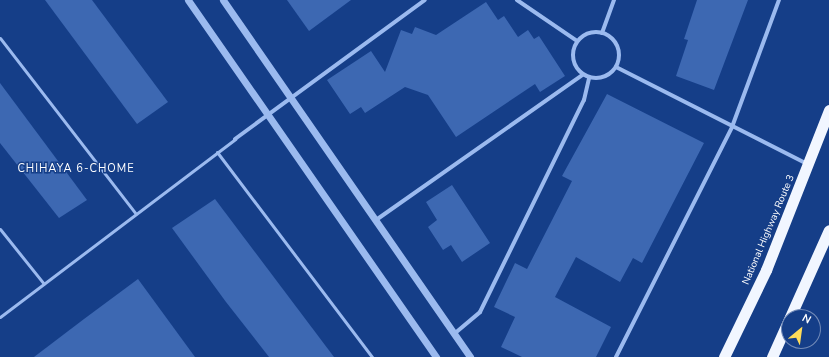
<!DOCTYPE html>
<html>
<head>
<meta charset="utf-8">
<style>
	body { margin:0 }
	#map { position:relative; width:829px; height:357px; overflow:hidden; background:#153e88; font-family:"Nunito Sans",sans-serif }
	div>[style] { position:absolute }
	.building>* { inset:0; background:#3d68b2 }
	.service>* { height:3px; margin:-1.5px; padding:0 1.5px; transform-origin:1.5px; border-radius:1.5px; background:#9bbaef }
	.minor>* { height:4px; margin:-2px; padding:0 2px; transform-origin:2px; border-radius:2px; background:#9bbaef }
	.minor>.ring { margin:-2px; padding:0; box-sizing:content-box; background:none; border:4px solid #9bbaef; border-radius:50% }
	.tertiary>* { height:7px; margin:-3.5px; padding:0 3.5px; transform-origin:3.5px; border-radius:3.5px; background:#9bbaef }
	.trunk>* { height:11px; margin:-5.5px; padding:0 5.5px; transform-origin:5.5px; border-radius:5.5px; background:#f1f6ff }
	span { translate:-50% -50%; white-space:nowrap; text-align:center; line-height:1.15; -webkit-text-stroke:3px #153e88; paint-order:stroke }
	.street-label { font-size:10px; color:#fff }
	.neighbourhood-label { font-size:11px; color:#fff; letter-spacing:1px }
	.north { position:absolute; left:781px; top:309px; width:40px; height:40px; box-sizing:border-box; background:#153e88; border:1px solid #738bb8; border-radius:50%; rotate:29deg; font-size:11px; font-weight:700; line-height:16px; text-align:center; color:#fff }
	.north::after { content:''; display:block; margin:auto; width:14px; height:18px; background:#ffdc59; clip-path:polygon(50% 0,100% 100%,50% 72%,0 100%) }
</style>
</head>
<body>
<div id="map">
	<div class="building">
		<div style="clip-path:polygon(45px 0,92px 0,168px 102px,137px 124px)"></div>
		<div style="clip-path:polygon(287px 0,351px 0,309px 31px)"></div>
		<div style="clip-path:polygon(697px 0,748px 0,714px 90px,676px 76px,688px 40px,684px 39px)"></div>
		<div style="clip-path:polygon(486px 2px,498px 20px,504px 16px,518px 37px,528px 30px,534px 39px,539px 36px,565px 76px,540px 92px,535px 84px,456px 137px,428px 95px,405px 87px,365px 113px,361px 107px,350px 114px,327px 80px,371px 51px,385px 72px,401px 30px,412px 34px,415px 27px,436px 35px)"></div>
		<div style="clip-path:polygon(0 83px,87px 200px,59px 218px,0 143px)"></div>
		<div style="clip-path:polygon(607px 94px,704px 143px,642px 263px,633px 258px,620px 282px,576px 257px,555px 297px,611px 327px,596px 357px,522px 357px,501px 347px,515px 317px,494px 307px,515px 263px,527px 269px,572px 181px,562px 176px)"></div>
		<div style="clip-path:polygon(452px 185px,490px 243px,462px 262px,451px 245px,443px 250px,428px 227px,437px 220px,426px 202px)"></div>
		<div style="clip-path:polygon(215px 199px,334px 357px,269px 357px,226px 302px,172px 228px)"></div>
		<div style="clip-path:polygon(138px 279px,195px 357px,34px 357px,84px 319px)"></div>
	</div>
	<div class="service">
		<div style="left:0;top:38px;width:222px;rotate:52.3deg"></div>
		<div style="left:217px;top:152px;width:257px;rotate:52.9deg"></div>
		<div style="left:0;top:229px;width:70px;rotate:51.3deg"></div>
		<div style="left:0;top:317px;width:295px;rotate:-37.1deg"></div>
	</div>
	<div class="minor">
		<div style="left:517px;top:0;width:73px;rotate:34.3deg"></div>
		<div class="ring" style="left:573px;top:32px;width:42px;height:42px"></div>
		<div style="left:602px;top:33px;width:35px;rotate:-70deg"></div>
		<div style="left:616px;top:67px;width:214px;rotate:26.9deg"></div>
		<div style="left:235px;top:139px;width:235px;rotate:-36.2deg"></div>
		<div style="left:376px;top:220px;width:252px;rotate:-35.1deg"></div>
		<div style="left:454px;top:334px;width:34px;rotate:-40deg"></div>
		<div style="left:480px;top:312px;width:236px;rotate:-63.9deg"></div>
		<div style="left:584px;top:100px;width:23px;rotate:-77deg"></div>
		<div style="left:616px;top:357px;width:258px;rotate:-63.2deg"></div>
		<div style="left:732px;top:127px;width:135px;rotate:-69.7deg"></div>
	</div>
	<div class="tertiary">
		<div style="left:188px;top:0;width:435px;rotate:55.2deg"></div>
		<div style="left:223px;top:0;width:434px;rotate:55.3deg"></div>
	</div>
	<div class="trunk">
		<div style="left:790px;top:317px;width:95px;rotate:-65.9deg"></div>
		<div style="left:724px;top:357px;width:97px;rotate:-64.2deg"></div>
		<div style="left:766px;top:270px;width:172px;rotate:-68.5deg"></div>
		<div style="left:772px;top:357px;width:42px;rotate:-65.9deg"></div>
	</div>
	<div class="street-label">
		<span style="left:769px;top:230px;rotate:-67deg">National Highway Route 3</span>
	</div>
	<div class="neighbourhood-label">
		<span style="left:76px;top:169px">CHIHAYA 6-CHOME</span>
	</div>
	<div class="north">N</div>
</div>
</body>
</html>
